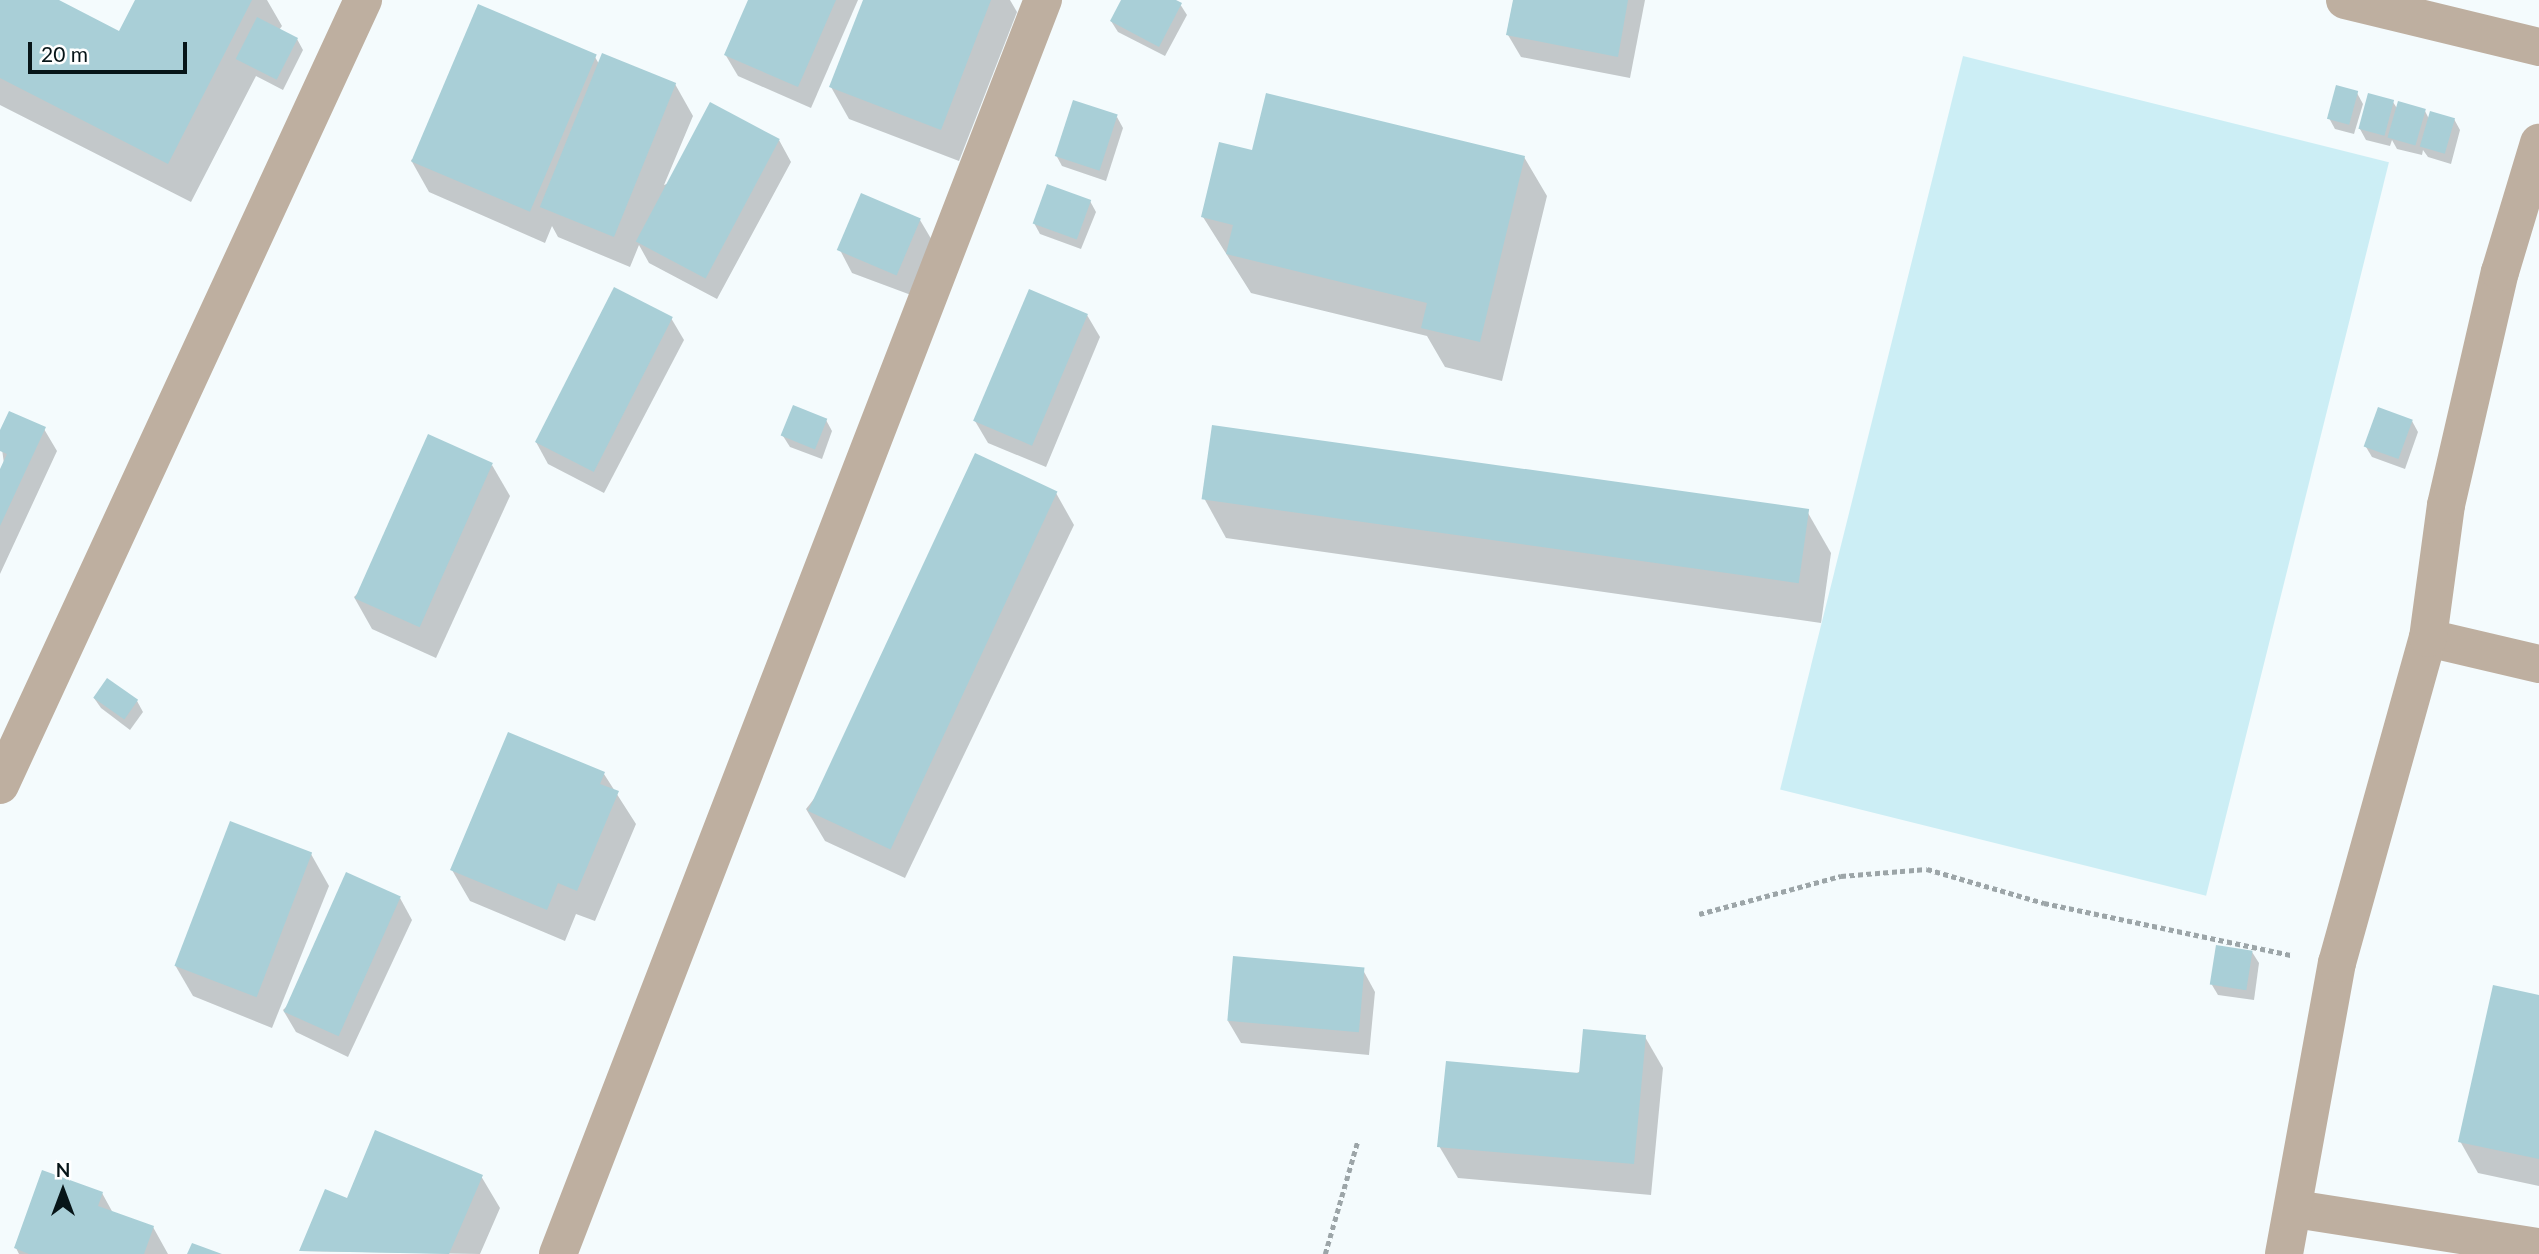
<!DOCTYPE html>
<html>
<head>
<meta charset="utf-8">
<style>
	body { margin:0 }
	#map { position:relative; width:2539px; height:1254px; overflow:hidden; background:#f4fbfd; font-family:Lato,sans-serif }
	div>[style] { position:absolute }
	.green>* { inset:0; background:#cceef5; transform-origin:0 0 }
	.shadow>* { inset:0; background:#0003 }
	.building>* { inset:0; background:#a9cfd7; transform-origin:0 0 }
	.path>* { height:4.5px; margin-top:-2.25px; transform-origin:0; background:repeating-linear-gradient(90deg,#9ca5a8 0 5px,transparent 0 8.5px) }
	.minor>* { height:38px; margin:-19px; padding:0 19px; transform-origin:19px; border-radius:19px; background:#beafa0 }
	span { translate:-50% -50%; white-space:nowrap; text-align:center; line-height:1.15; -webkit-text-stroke:5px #fff; paint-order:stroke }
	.north { position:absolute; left:28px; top:1156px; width:70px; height:70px; -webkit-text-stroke:5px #fff; paint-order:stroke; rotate:0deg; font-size:19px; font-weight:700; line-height:28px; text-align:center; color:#071518 }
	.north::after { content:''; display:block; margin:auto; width:24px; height:32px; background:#071518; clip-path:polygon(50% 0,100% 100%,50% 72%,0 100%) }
	.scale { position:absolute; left:28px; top:42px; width:159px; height:32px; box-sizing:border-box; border:4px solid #071518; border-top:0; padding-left:9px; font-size:21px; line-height:24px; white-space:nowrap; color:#071518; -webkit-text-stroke:5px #fff; paint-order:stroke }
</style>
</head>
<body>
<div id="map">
	<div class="green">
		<div style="left:1963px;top:56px;width:439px;height:756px;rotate:14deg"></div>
	</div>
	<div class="shadow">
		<div style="clip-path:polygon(0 0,55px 0,120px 33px,137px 0,267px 0,282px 26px,279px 30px,297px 39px,303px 50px,283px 90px,256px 76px,191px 202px,0 105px)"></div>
		<div style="clip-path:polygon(749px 0,858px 0,811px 108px,738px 76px,725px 54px)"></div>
		<div style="clip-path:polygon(865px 0,1010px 0,1017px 12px,959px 161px,849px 119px,831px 87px)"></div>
		<div style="clip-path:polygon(1123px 0,1180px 4px,1187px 15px,1165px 56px,1118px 32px,1111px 21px)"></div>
		<div style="clip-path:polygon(1515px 0,1645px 0,1630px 78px,1521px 57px,1508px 35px)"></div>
		<div style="clip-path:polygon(595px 57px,599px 64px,675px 84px,693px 116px,664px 185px,779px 140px,791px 162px,717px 299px,649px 263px,639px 245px,630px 267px,558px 237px,552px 226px,545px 243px,429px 192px,411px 160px)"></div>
		<div style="clip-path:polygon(2357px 93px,2363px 104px,2354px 134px,2335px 129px,2329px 118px)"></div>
		<div style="clip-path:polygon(2393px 102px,2398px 110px,2425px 111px,2429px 119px,2454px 119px,2460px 130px,2451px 164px,2428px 157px,2423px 150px,2422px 155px,2397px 149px,2392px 140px,2390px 146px,2366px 140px,2360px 129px)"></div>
		<div style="clip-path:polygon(1117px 117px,1123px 128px,1106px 181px,1062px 166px,1056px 155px)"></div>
		<div style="clip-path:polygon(1524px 157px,1547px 196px,1502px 381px,1445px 367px,1427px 336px,1251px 293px,1203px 217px)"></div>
		<div style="clip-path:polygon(1090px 201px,1096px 212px,1081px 249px,1040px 234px,1034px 223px)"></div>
		<div style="clip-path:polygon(920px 220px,933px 242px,911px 295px,852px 273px,840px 250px)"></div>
		<div style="clip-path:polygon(1087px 315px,1100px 337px,1046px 467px,988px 443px,975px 421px)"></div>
		<div style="clip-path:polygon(671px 318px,684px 340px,604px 493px,548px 464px,536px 442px)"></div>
		<div style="clip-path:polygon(826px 420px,832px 431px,822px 459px,790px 447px,783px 436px)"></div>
		<div style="clip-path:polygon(2412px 421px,2418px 432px,2405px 469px,2372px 457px,2366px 447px)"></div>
		<div style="clip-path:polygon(44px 429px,57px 451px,0 574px,0 473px,4px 464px,0 434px)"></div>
		<div style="clip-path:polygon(492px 465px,510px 496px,436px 658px,372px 629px,354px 597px)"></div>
		<div style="clip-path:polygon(1056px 493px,1074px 525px,905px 878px,825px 841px,806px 809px)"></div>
		<div style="clip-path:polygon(1204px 498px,1808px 513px,1831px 553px,1821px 623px,1226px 538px)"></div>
		<div style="clip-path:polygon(94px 698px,137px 701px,143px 712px,130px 730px,101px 708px)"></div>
		<div style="clip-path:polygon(604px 774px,636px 824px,595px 921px,576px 914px,565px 941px,470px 901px,452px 870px)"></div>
		<div style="clip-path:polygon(311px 854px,329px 886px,272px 1028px,193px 996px,175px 965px)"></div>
		<div style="clip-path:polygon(400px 898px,412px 920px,348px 1057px,296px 1032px,283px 1010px)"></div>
		<div style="clip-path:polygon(2252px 952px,2259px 963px,2254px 1000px,2218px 995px,2212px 985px)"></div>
		<div style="clip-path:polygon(1363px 970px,1375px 992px,1369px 1055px,1241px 1043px,1228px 1021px)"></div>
		<div style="clip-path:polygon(2539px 997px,2539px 1186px,2478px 1173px,2460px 1141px)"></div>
		<div style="clip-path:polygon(1645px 1037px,1663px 1068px,1651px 1195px,1458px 1178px,1439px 1146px)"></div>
		<div style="clip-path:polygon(481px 1176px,500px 1208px,480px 1254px,301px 1251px,326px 1191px,348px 1200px)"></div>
		<div style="clip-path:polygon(102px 1193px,113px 1213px,153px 1227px,168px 1254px,19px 1254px,16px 1248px)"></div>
	</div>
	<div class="building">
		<div style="clip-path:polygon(0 0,59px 0,119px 31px,135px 0,252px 0,168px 164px,0 78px)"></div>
		<div style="clip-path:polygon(748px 0,836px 0,798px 87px,724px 55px)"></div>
		<div style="clip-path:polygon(863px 0,991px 0,941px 130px,829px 87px)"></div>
		<div style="clip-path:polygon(1121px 0,1176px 0,1182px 3px,1159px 47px,1110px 21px)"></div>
		<div style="clip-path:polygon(1513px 0,1628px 0,1618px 57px,1506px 35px)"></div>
		<div style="left:478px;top:4px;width:129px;height:171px;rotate:23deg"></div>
		<div style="left:257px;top:17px;width:46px;height:47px;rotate:27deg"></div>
		<div style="left:602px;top:53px;width:80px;height:166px;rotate:22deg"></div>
		<div style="left:2336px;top:85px;width:23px;height:35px;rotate:15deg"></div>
		<div style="clip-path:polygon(1266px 93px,1525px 156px,1480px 342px,1421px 328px,1427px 303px,1226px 254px,1233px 225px,1201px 217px,1219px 142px,1252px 150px)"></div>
		<div style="left:2368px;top:93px;width:27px;height:37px;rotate:15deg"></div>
		<div style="left:1073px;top:100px;width:47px;height:59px;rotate:18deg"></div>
		<div style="left:2398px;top:101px;width:29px;height:38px;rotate:16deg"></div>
		<div style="left:710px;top:102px;width:79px;height:158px;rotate:28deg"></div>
		<div style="left:2430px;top:111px;width:26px;height:37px;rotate:16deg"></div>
		<div style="left:1047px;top:184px;width:47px;height:42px;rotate:20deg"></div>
		<div style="left:861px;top:193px;width:65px;height:62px;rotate:23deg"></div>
		<div style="left:614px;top:287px;width:66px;height:174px;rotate:27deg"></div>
		<div style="left:1029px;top:289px;width:64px;height:143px;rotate:23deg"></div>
		<div style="left:793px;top:405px;width:37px;height:33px;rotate:22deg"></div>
		<div style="left:2378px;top:407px;width:37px;height:42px;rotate:20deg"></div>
		<div style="clip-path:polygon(9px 411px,46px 427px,0 526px,0 469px,7px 454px,0 451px,0 430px)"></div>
		<div style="left:1212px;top:425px;width:603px;height:75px;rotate:8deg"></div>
		<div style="left:428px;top:434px;width:71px;height:180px;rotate:24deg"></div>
		<div style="left:975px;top:453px;width:91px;height:395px;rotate:25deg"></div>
		<div style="left:107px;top:678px;width:38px;height:24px;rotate:35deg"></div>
		<div style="clip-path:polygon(508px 732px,605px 772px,600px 784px,619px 791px,577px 891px,558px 883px,547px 910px,450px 870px)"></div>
		<div style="left:230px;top:821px;width:88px;height:155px;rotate:21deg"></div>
		<div style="left:346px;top:872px;width:60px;height:153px;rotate:24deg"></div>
		<div style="left:2216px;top:945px;width:37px;height:40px;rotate:9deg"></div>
		<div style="left:1233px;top:956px;width:132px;height:65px;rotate:5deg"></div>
		<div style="clip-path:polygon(2493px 985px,2539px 995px,2539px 1159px,2458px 1142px)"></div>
		<div style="clip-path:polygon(1583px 1029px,1646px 1035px,1634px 1164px,1437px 1147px,1446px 1061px,1579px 1073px)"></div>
		<div style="clip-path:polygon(375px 1130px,483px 1175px,449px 1254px,299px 1251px,325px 1189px,347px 1198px)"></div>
		<div style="clip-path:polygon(42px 1170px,103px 1192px,98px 1206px,154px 1226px,144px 1254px,29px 1254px,14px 1248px)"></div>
		<div style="clip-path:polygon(192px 1243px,222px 1254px,187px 1254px)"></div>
	</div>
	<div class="path">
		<div style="left:1699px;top:914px;width:147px;rotate:-15deg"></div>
		<div style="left:1841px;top:876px;width:86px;rotate:-4.7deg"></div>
		<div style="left:1927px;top:869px;width:122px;rotate:16.2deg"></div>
		<div style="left:2044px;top:903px;width:252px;rotate:11.9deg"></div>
		<div style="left:1325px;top:1254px;width:116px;rotate:-73.9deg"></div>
	</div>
	<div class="minor">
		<div style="left:2345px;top:0;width:200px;rotate:13.6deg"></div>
		<div style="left:2428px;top:638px;width:114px;rotate:13.2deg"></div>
		<div style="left:0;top:785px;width:865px;rotate:-65.18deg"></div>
		<div style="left:2295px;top:1209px;width:247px;rotate:8.9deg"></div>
		<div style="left:558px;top:1254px;width:1345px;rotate:-68.86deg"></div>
		<div style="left:2284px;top:1254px;width:296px;rotate:-79.7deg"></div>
		<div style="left:2337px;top:963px;width:337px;rotate:-74.4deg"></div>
		<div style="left:2428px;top:638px;width:134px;rotate:-82.3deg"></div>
		<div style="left:2446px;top:505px;width:239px;rotate:-77deg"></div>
		<div style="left:2500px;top:272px;width:135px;rotate:-73.2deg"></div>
	</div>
	<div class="north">N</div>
	<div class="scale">20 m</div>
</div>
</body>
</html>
